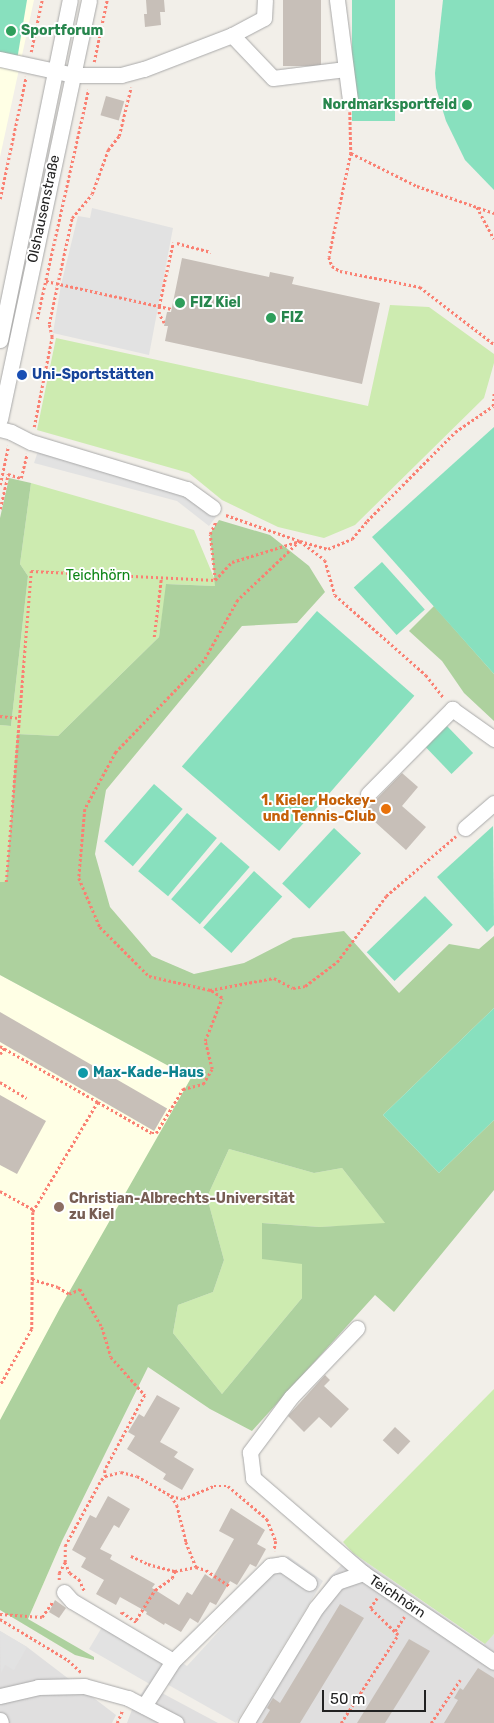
<!DOCTYPE html>
<html>
<head>
<meta charset="utf-8">
<style>
	body { margin:0 }
	#map { position:relative; width:494px; height:1723px; overflow:hidden; background:#f2efe9; font-family:Rubik,sans-serif }
	div>[style] { position:absolute }
	.residential>* { inset:0; background:#e0dfdf }
	.education>* { inset:0; background:#ffffe5 }
	.grass>* { inset:0; background:#cdebb0 }
	.forest>* { inset:0; background:#add19e }
	.pitch>* { inset:0; background:#88e0be; transform-origin:0 0 }
	.parking>* { inset:0; background:#e2e2e2 }
	.building>* { inset:0; background:#c7bfb8; transform-origin:0 0 }
	.path>* { height:2.5px; margin-top:-1.25px; transform-origin:0; background:repeating-linear-gradient(90deg,#fa8072 0 2.5px,transparent 0 5px) }
	.roads { filter:drop-shadow(0 0 1px #a9a9a9) drop-shadow(0 0 1px #a9a9a9) }
	.minor>* { height:15px; margin:-7.5px; padding:0 7.5px; transform-origin:7.5px; border-radius:7.5px; background:#fff }
	.dots>* { width:14px; height:14px; translate:-50% -50%; box-sizing:border-box; border:2px solid #fff; border-radius:50% }
	span { translate:-50% -50%; white-space:nowrap; text-align:center; line-height:1.15; -webkit-text-stroke:4px #fff; paint-order:stroke }
	.leisure-label { font-size:14px; color:#27864d; font-weight:700 }
	.left { translate:0 -50%; text-align:left }
	.right { translate:-100% -50%; text-align:right }
	.street-label { font-size:14px; color:#222 }
	.transit-label { font-size:14px; color:#164399; font-weight:700 }
	.park-label { font-size:14px; color:#0c8416 }
	.food-label { font-size:14px; color:#c56008; font-weight:700 }
	.culture-label { font-size:14px; color:#0d838f; font-weight:700 }
	.education-label { font-size:14px; color:#785e54; font-weight:700 }
	.scale { position:absolute; left:322px; top:1690px; width:104px; height:22px; box-sizing:border-box; border:2px solid #222; border-top:0; padding-left:6px; font-size:15px; line-height:18px; white-space:nowrap; color:#222; -webkit-text-stroke:4px #fff; paint-order:stroke }
</style>
</head>
<body>
<div id="map">
	<div class="residential">
		<div style="clip-path:polygon(353px 1553px,484px 1644px,494px 1634px,494px 1723px,239px 1723px,329px 1578px)"></div>
		<div style="clip-path:polygon(0 1631px,27px 1647px,116px 1715px,112px 1723px,0 1723px)"></div>
		<div style="clip-path:polygon(147px 1685px,218px 1723px,127px 1723px,133px 1707px)"></div>
	</div>
	<div class="education">
		<div style="clip-path:polygon(0 0,34px 0,0 157px)"></div>
		<div style="clip-path:polygon(0 975px,191px 1078px,176px 1107px,62px 1541px,28px 1619px,0 1604px)"></div>
	</div>
	<div class="grass">
		<div style="clip-path:polygon(390px 305px,429px 307px,494px 354px,494px 363px,484px 398px,355px 525px,324px 538px,278px 527px,222px 500px,189px 473px,37px 430px,56px 338px,368px 406px)"></div>
		<div style="clip-path:polygon(31px 483px,194px 530px,215px 580px,215px 586px,167px 584px,159px 637px,58px 736px,17px 734px,6px 882px,0 882px,0 725px,11px 726px,28px 576px,20px 564px)"></div>
		<div style="clip-path:polygon(229px 1149px,314px 1173px,342px 1168px,386px 1224px,320px 1227px,262px 1223px,302px 1264px,302px 1298px,222px 1394px,173px 1333px,178px 1305px,213px 1292px,224px 1260px,207px 1197px)"></div>
		<div style="clip-path:polygon(494px 1389px,494px 1634px,485px 1644px,353px 1553px,343px 1542px)"></div>
	</div>
	<div class="forest">
		<div style="clip-path:polygon(9px 478px,31px 483px,20px 564px,28px 576px,11px 726px,0 725px,0 518px)"></div>
		<div style="clip-path:polygon(evenodd,219px 520px,270px 535px,309px 566px,325px 592px,297px 623px,242px 626px,106px 790px,95px 854px,110px 907px,152px 956px,194px 974px,244px 963px,293px 938px,344px 931px,399px 993px,449px 944px,479px 949px,494px 936px,494px 1008px,383px 1115px,439px 1173px,494px 1120px,494px 1190px,394px 1312px,375px 1295px,252px 1431px,210px 1409px,148px 1367px,62px 1541px,28px 1619px,94px 1657px,94px 1660px,75px 1655px,0 1610px,0 1420px,60px 1308px,191px 1078px,0 975px,0 882px,6px 882px,17px 734px,58px 736px,159px 637px,166px 584px,215px 586px,210px 534px,219px 520px,229px 1149px,314px 1173px,342px 1168px,385px 1223px,320px 1227px,262px 1223px,262px 1259px,302px 1264px,302px 1298px,222px 1394px,173px 1333px,178px 1305px,213px 1292px,224px 1260px,207px 1197px,229px 1149px)"></div>
		<div style="clip-path:polygon(434px 606px,494px 674px,494px 721px,464px 693px,442px 661px,409px 631px)"></div>
	</div>
	<div class="pitch">
		<div style="clip-path:polygon(0 0,27px 0,16px 66px,0 62px)"></div>
		<div style="left:352px;top:0;width:43px;height:121px"></div>
		<div style="clip-path:polygon(443px 0,494px 0,494px 190px,465px 160px,446px 121px,436px 88px,435px 73px)"></div>
		<div style="clip-path:polygon(494px 427px,494px 674px,372px 537px)"></div>
		<div style="left:382px;top:562px;width:64px;height:38px;rotate:48deg"></div>
		<div style="left:317px;top:611px;width:129px;height:206px;rotate:41deg"></div>
		<div style="left:446px;top:725px;width:39px;height:30px;rotate:46deg"></div>
		<div style="left:154px;top:784px;width:38px;height:76px;rotate:41deg"></div>
		<div style="left:187px;top:813px;width:39px;height:76px;rotate:40deg"></div>
		<div style="clip-path:polygon(493px 826px,494px 925px,487px 932px,437px 877px)"></div>
		<div style="left:334px;top:828px;width:37px;height:76px;rotate:43deg"></div>
		<div style="left:221px;top:842px;width:38px;height:76px;rotate:41deg"></div>
		<div style="left:254px;top:871px;width:38px;height:76px;rotate:42deg"></div>
		<div style="left:425px;top:896px;width:40px;height:81px;rotate:46deg"></div>
		<div style="clip-path:polygon(494px 1008px,494px 1120px,439px 1173px,383px 1115px)"></div>
	</div>
	<div class="parking">
		<div style="clip-path:polygon(92px 208px,173px 228px,149px 355px,53px 333px,61px 285px,78px 216px,90px 218px)"></div>
		<div style="clip-path:polygon(38px 451px,183px 491px,216px 517px,209px 526px,177px 501px,34px 463px)"></div>
		<div style="clip-path:polygon(288px 1556px,323px 1581px,236px 1723px,165px 1683px,160px 1690px,89px 1649px,108px 1617px,187px 1666px)"></div>
		<div style="clip-path:polygon(0 1631px,27px 1647px,14px 1670px,5px 1665px,1px 1673px)"></div>
	</div>
	<div class="building">
		<div style="clip-path:polygon(146px 0,164px 0,165px 12px,160px 12px,161px 25px,145px 27px,144px 14px,147px 14px)"></div>
		<div style="left:283px;top:0;width:38px;height:66px"></div>
		<div style="left:106px;top:96px;width:19px;height:20px;rotate:16deg"></div>
		<div style="clip-path:polygon(182px 258px,269px 277px,270px 272px,294px 277px,292px 284px,380px 303px,362px 384px,165px 341px,168px 326px,164px 326px,167px 312px,171px 312px)"></div>
		<div style="clip-path:polygon(402px 773px,418px 787px,402px 806px,426px 827px,406px 850px,364px 812px)"></div>
		<div style="left:0;top:1012px;width:193px;height:26px;rotate:30deg"></div>
		<div style="clip-path:polygon(0 1095px,46px 1121px,17px 1174px,0 1165px)"></div>
		<div style="clip-path:polygon(325px 1375px,330px 1380px,324px 1386px,349px 1409px,331px 1428px,319px 1417px,304px 1432px,288px 1416px)"></div>
		<div style="clip-path:polygon(157px 1395px,180px 1408px,160px 1442px,178px 1452px,174px 1457px,194px 1469px,182px 1490px,163px 1479px,166px 1474px,127px 1449px,135px 1436px,128px 1432px,139px 1414px,144px 1417px)"></div>
		<div style="left:395px;top:1427px;width:21px;height:18px;rotate:43deg"></div>
		<div style="clip-path:polygon(108px 1496px,130px 1509px,119px 1528px,114px 1525px,100px 1549px,112px 1555px,110px 1559px,155px 1584px,152px 1588px,179px 1605px,187px 1592px,192px 1595px,205px 1574px,212px 1579px,234px 1539px,219px 1531px,231px 1508px,265px 1530px,257px 1544px,266px 1549px,256px 1567px,250px 1564px,237px 1585px,230px 1581px,216px 1605px,210px 1602px,198px 1623px,190px 1618px,181px 1632px,165px 1623px,164px 1625px,146px 1614px,147px 1612px,120px 1597px,116px 1605px,96px 1594px,104px 1580px,81px 1567px,86px 1558px,72px 1550px,90px 1515px,96px 1518px)"></div>
		<div style="clip-path:polygon(55px 1600px,66px 1608px,59px 1618px,49px 1612px)"></div>
		<div style="clip-path:polygon(340px 1604px,364px 1618px,300px 1723px,262px 1723px,270px 1710px,267px 1708px,273px 1698px,280px 1703px)"></div>
		<div style="clip-path:polygon(409px 1639px,430px 1651px,385px 1723px,357px 1723px)"></div>
		<div style="clip-path:polygon(478px 1668px,494px 1678px,494px 1723px,444px 1723px,458px 1700px,454px 1698px,460px 1688px,463px 1690px)"></div>
	</div>
	<div class="path">
		<div style="left:31px;top:52px;width:53px;rotate:-78.1deg"></div>
		<div style="left:94px;top:62px;width:63px;rotate:-78.2deg"></div>
		<div style="left:350px;top:112px;width:41px;rotate:88.6deg"></div>
		<div style="left:351px;top:153px;width:106px;rotate:101.9deg"></div>
		<div style="left:329px;top:257px;width:9px;rotate:72deg"></div>
		<div style="left:332px;top:266px;width:9px;rotate:32deg"></div>
		<div style="left:340px;top:271px;width:82px;rotate:11.3deg"></div>
		<div style="left:420px;top:287px;width:93px;rotate:37.6deg"></div>
		<div style="left:351px;top:153px;width:74px;rotate:26.6deg"></div>
		<div style="left:417px;top:186px;width:82px;rotate:19.3deg"></div>
		<div style="left:0;top:199px;width:125px;rotate:-78deg"></div>
		<div style="left:477px;top:207px;width:36px;rotate:62deg"></div>
		<div style="left:177px;top:243px;width:35px;rotate:15deg"></div>
		<div style="left:46px;top:281px;width:129px;rotate:12.5deg"></div>
		<div style="left:37px;top:319px;width:235px;rotate:-77.4deg"></div>
		<div style="left:164px;top:323px;width:10px;rotate:-119deg"></div>
		<div style="left:159px;top:314px;width:8px;rotate:-90deg"></div>
		<div style="left:159px;top:306px;width:65px;rotate:-77.5deg"></div>
		<div style="left:34px;top:427px;width:92px;rotate:-78.7deg"></div>
		<div style="left:52px;top:337px;width:13px;rotate:-103deg"></div>
		<div style="left:49px;top:324px;width:108px;rotate:-77.8deg"></div>
		<div style="left:72px;top:218px;width:31px;rotate:-50deg"></div>
		<div style="left:92px;top:194px;width:47px;rotate:-70deg"></div>
		<div style="left:108px;top:150px;width:18px;rotate:-52deg"></div>
		<div style="left:119px;top:136px;width:50px;rotate:-76.2deg"></div>
		<div style="left:0;top:485px;width:40px;rotate:-78deg"></div>
		<div style="left:0;top:509px;width:36px;rotate:-77deg"></div>
		<div style="left:8px;top:474px;width:14px;rotate:17deg"></div>
		<div style="left:21px;top:478px;width:25px;rotate:-76deg"></div>
		<div style="left:226px;top:515px;width:78px;rotate:19.4deg"></div>
		<div style="left:300px;top:541px;width:31px;rotate:37deg"></div>
		<div style="left:325px;top:560px;width:36px;rotate:74deg"></div>
		<div style="left:335px;top:595px;width:121px;rotate:41.3deg"></div>
		<div style="left:426px;top:675px;width:29px;rotate:52deg"></div>
		<div style="left:300px;top:541px;width:86px;rotate:136.4deg"></div>
		<div style="left:238px;top:600px;width:70px;rotate:119.1deg"></div>
		<div style="left:204px;top:661px;width:127px;rotate:134deg"></div>
		<div style="left:116px;top:752px;width:65px;rotate:118.5deg"></div>
		<div style="left:85px;top:809px;width:69px;rotate:95deg"></div>
		<div style="left:79px;top:878px;width:53px;rotate:66.8deg"></div>
		<div style="left:100px;top:927px;width:69px;rotate:45deg"></div>
		<div style="left:149px;top:976px;width:63px;rotate:12.9deg"></div>
		<div style="left:210px;top:990px;width:65px;rotate:-10.6deg"></div>
		<div style="left:274px;top:978px;width:21px;rotate:28deg"></div>
		<div style="left:293px;top:988px;width:12px;rotate:-9deg"></div>
		<div style="left:305px;top:986px;width:40px;rotate:-37deg"></div>
		<div style="left:337px;top:962px;width:82px;rotate:-53.4deg"></div>
		<div style="left:386px;top:896px;width:92px;rotate:-40.6deg"></div>
		<div style="left:215px;top:580px;width:46px;rotate:-96.2deg"></div>
		<div style="left:210px;top:534px;width:14px;rotate:-65deg"></div>
		<div style="left:154px;top:637px;width:58px;rotate:-83.1deg"></div>
		<div style="left:0;top:716px;width:18px;rotate:6deg"></div>
		<div style="left:6px;top:882px;width:312px;rotate:-85.4deg"></div>
		<div style="left:31px;top:571px;width:184px;rotate:2.8deg"></div>
		<div style="left:215px;top:580px;width:25px;rotate:-47deg"></div>
		<div style="left:232px;top:562px;width:71px;rotate:-17.2deg"></div>
		<div style="left:300px;top:541px;width:29px;rotate:16deg"></div>
		<div style="left:328px;top:549px;width:26px;rotate:-23deg"></div>
		<div style="left:352px;top:539px;width:23px;rotate:-50deg"></div>
		<div style="left:367px;top:521px;width:125px;rotate:-45.3deg"></div>
		<div style="left:455px;top:432px;width:46px;rotate:-34.4deg"></div>
		<div style="left:493px;top:406px;width:14px;rotate:-86deg"></div>
		<div style="left:0;top:1046px;width:113px;rotate:29.7deg"></div>
		<div style="left:98px;top:1102px;width:128px;rotate:120.6deg"></div>
		<div style="left:33px;top:1212px;width:117px;rotate:90.5deg"></div>
		<div style="left:32px;top:1329px;width:65px;rotate:119.3deg"></div>
		<div style="left:0;top:1054px;width:7px;rotate:-56deg"></div>
		<div style="left:0;top:1082px;width:31px;rotate:31deg"></div>
		<div style="left:98px;top:1102px;width:62px;rotate:29.9deg"></div>
		<div style="left:152px;top:1133px;width:4px"></div>
		<div style="left:156px;top:1133px;width:52px;rotate:-58.5deg"></div>
		<div style="left:183px;top:1089px;width:21px;rotate:-14deg"></div>
		<div style="left:203px;top:1084px;width:17px;rotate:-59deg"></div>
		<div style="left:212px;top:1069px;width:29px;rotate:-104deg"></div>
		<div style="left:205px;top:1041px;width:46px;rotate:-68.4deg"></div>
		<div style="left:222px;top:998px;width:14px;rotate:-146deg"></div>
		<div style="left:0;top:1191px;width:39px;rotate:29deg"></div>
		<div style="left:32px;top:1279px;width:27px;rotate:17deg"></div>
		<div style="left:58px;top:1287px;width:13px;rotate:32deg"></div>
		<div style="left:69px;top:1294px;width:12px;rotate:-24deg"></div>
		<div style="left:80px;top:1289px;width:44px;rotate:59.9deg"></div>
		<div style="left:102px;top:1327px;width:31px;rotate:73deg"></div>
		<div style="left:111px;top:1357px;width:51px;rotate:48.2deg"></div>
		<div style="left:145px;top:1395px;width:85px;rotate:118.1deg"></div>
		<div style="left:105px;top:1470px;width:5px;rotate:90deg"></div>
		<div style="left:171px;top:1496px;width:11px;rotate:56deg"></div>
		<div style="left:177px;top:1505px;width:38px;rotate:76deg"></div>
		<div style="left:186px;top:1542px;width:27px;rotate:68deg"></div>
		<div style="left:131px;top:1556px;width:19px;rotate:25deg"></div>
		<div style="left:148px;top:1564px;width:28px;rotate:15deg"></div>
		<div style="left:175px;top:1571px;width:21px;rotate:-11deg"></div>
		<div style="left:196px;top:1567px;width:10px;rotate:17deg"></div>
		<div style="left:206px;top:1570px;width:29px;rotate:34deg"></div>
		<div style="left:65px;top:1562px;width:12px;rotate:66deg"></div>
		<div style="left:70px;top:1573px;width:11px;rotate:34deg"></div>
		<div style="left:79px;top:1579px;width:14px;rotate:65deg"></div>
		<div style="left:59px;top:1580px;width:7px;rotate:-90deg"></div>
		<div style="left:59px;top:1573px;width:13px;rotate:-61deg"></div>
		<div style="left:65px;top:1562px;width:16px;rotate:-90deg"></div>
		<div style="left:65px;top:1546px;width:75px;rotate:-61.4deg"></div>
		<div style="left:101px;top:1480px;width:6px;rotate:-45deg"></div>
		<div style="left:105px;top:1476px;width:16px;rotate:-14deg"></div>
		<div style="left:121px;top:1472px;width:16px;rotate:14deg"></div>
		<div style="left:137px;top:1476px;width:39px;rotate:30deg"></div>
		<div style="left:171px;top:1496px;width:12px;rotate:14deg"></div>
		<div style="left:183px;top:1499px;width:34px;rotate:-23deg"></div>
		<div style="left:214px;top:1486px;width:14px"></div>
		<div style="left:228px;top:1486px;width:51px;rotate:40.2deg"></div>
		<div style="left:267px;top:1519px;width:24px;rotate:68deg"></div>
		<div style="left:276px;top:1541px;width:10px;rotate:101deg"></div>
		<div style="left:0;top:1614px;width:42px;rotate:4.1deg"></div>
		<div style="left:42px;top:1617px;width:19px;rotate:-55deg"></div>
		<div style="left:121px;top:1614px;width:2px;rotate:-63deg"></div>
		<div style="left:122px;top:1612px;width:19px;rotate:35deg"></div>
		<div style="left:0;top:1619px;width:79px;rotate:31.1deg"></div>
		<div style="left:68px;top:1660px;width:18px;rotate:43deg"></div>
		<div style="left:136px;top:1620px;width:36px;rotate:-58deg"></div>
		<div style="left:155px;top:1590px;width:21px;rotate:-35deg"></div>
		<div style="left:172px;top:1578px;width:8px;rotate:-67deg"></div>
		<div style="left:395px;top:1631px;width:17px;rotate:-57deg"></div>
		<div style="left:117px;top:1723px;width:13px;rotate:-67deg"></div>
		<div style="left:341px;top:1723px;width:105px;rotate:-57.1deg"></div>
		<div style="left:398px;top:1635px;width:39px;rotate:-136deg"></div>
		<div style="left:370px;top:1608px;width:12px;rotate:-55deg"></div>
		<div style="left:431px;top:1723px;width:52px;rotate:-56deg"></div>
	</div>
	<div class="roads">
		<div class="minor">
			<div style="left:337px;top:0;width:101px;rotate:82.6deg"></div>
			<div style="left:232px;top:35px;width:59px;rotate:46.4deg"></div>
			<div style="left:273px;top:78px;width:73px;rotate:-7.1deg"></div>
			<div style="left:0;top:59px;width:76px;rotate:12.2deg"></div>
			<div style="left:74px;top:75px;width:47px"></div>
			<div style="left:121px;top:75px;width:24px;rotate:-15deg"></div>
			<div style="left:144px;top:69px;width:94px;rotate:-21.1deg"></div>
			<div style="left:232px;top:35px;width:36px;rotate:-28deg"></div>
			<div style="left:264px;top:18px;width:18px;rotate:-87deg"></div>
			<div style="left:0;top:340px;width:347px;rotate:-78.4deg"></div>
			<div style="left:0;top:419px;width:428px;rotate:-78deg"></div>
			<div style="left:0;top:429px;width:11px;rotate:15deg"></div>
			<div style="left:11px;top:432px;width:22px;rotate:27deg"></div>
			<div style="left:31px;top:442px;width:163px;rotate:16.8deg"></div>
			<div style="left:187px;top:489px;width:32px;rotate:36deg"></div>
			<div style="left:368px;top:794px;width:120px;rotate:-45.3deg"></div>
			<div style="left:452px;top:709px;width:52px;rotate:35.5deg"></div>
			<div style="left:465px;top:828px;width:38px;rotate:-41deg"></div>
			<div style="left:357px;top:1328px;width:95px;rotate:133.7deg"></div>
			<div style="left:291px;top:1397px;width:69px;rotate:126.7deg"></div>
			<div style="left:250px;top:1452px;width:26px;rotate:83deg"></div>
			<div style="left:253px;top:1478px;width:145px;rotate:40.8deg"></div>
			<div style="left:64px;top:1592px;width:12px;rotate:48deg"></div>
			<div style="left:72px;top:1601px;width:117px;rotate:30.7deg"></div>
			<div style="left:0;top:1696px;width:39px;rotate:-13deg"></div>
			<div style="left:38px;top:1687px;width:46px;rotate:-1.2deg"></div>
			<div style="left:84px;top:1686px;width:46px;rotate:15.3deg"></div>
			<div style="left:128px;top:1698px;width:54px;rotate:27.5deg"></div>
			<div style="left:144px;top:1706px;width:54px;rotate:-57.2deg"></div>
			<div style="left:173px;top:1661px;width:136px;rotate:-44.4deg"></div>
			<div style="left:270px;top:1566px;width:12px;rotate:-9deg"></div>
			<div style="left:282px;top:1564px;width:33px;rotate:35deg"></div>
			<div style="left:0;top:1720px;width:3px;rotate:72deg"></div>
			<div style="left:246px;top:1723px;width:135px;rotate:-58.7deg"></div>
			<div style="left:316px;top:1608px;width:33px;rotate:-51deg"></div>
			<div style="left:337px;top:1582px;width:28px;rotate:-19deg"></div>
			<div style="left:363px;top:1573px;width:158px;rotate:34.2deg"></div>
		</div>
	</div>
	<div class="dots">
		<div style="left:11px;top:31px;background:#2e9e5b"></div>
		<div style="left:467px;top:105px;background:#2e9e5b"></div>
		<div style="left:180px;top:303px;background:#2e9e5b"></div>
		<div style="left:271px;top:318px;background:#2e9e5b"></div>
		<div style="left:22px;top:375px;background:#1a4fb4"></div>
		<div style="left:386px;top:809px;background:#e8710a"></div>
		<div style="left:83px;top:1073px;background:#0f9aa8"></div>
		<div style="left:59px;top:1207px;background:#8d6e63"></div>
	</div>
	<div class="leisure-label">
		<span class="left" style="left:21px;top:31px">Sportforum</span>
		<span class="right" style="left:457px;top:105px">Nordmarksportfeld</span>
		<span class="left" style="left:190px;top:303px">FIZ Kiel</span>
		<span class="left" style="left:281px;top:318px">FIZ</span>
	</div>
	<div class="street-label">
		<span style="left:44px;top:209px;rotate:-78deg">Olshausenstraße</span>
		<span style="left:397px;top:1597px;rotate:34deg">Teichhörn</span>
	</div>
	<div class="transit-label">
		<span class="left" style="left:32px;top:375px">Uni-Sportstätten</span>
	</div>
	<div class="park-label">
		<span style="left:98px;top:576px">Teichhörn</span>
	</div>
	<div class="food-label">
		<span class="right" style="left:376px;top:809px">1. Kieler Hockey-<br>und Tennis-Club</span>
	</div>
	<div class="culture-label">
		<span class="left" style="left:93px;top:1073px">Max-Kade-Haus</span>
	</div>
	<div class="education-label">
		<span class="left" style="left:69px;top:1207px">Christian-Albrechts-Universität<br>zu Kiel</span>
	</div>
	<div class="scale">50 m</div>
</div>
</body>
</html>
